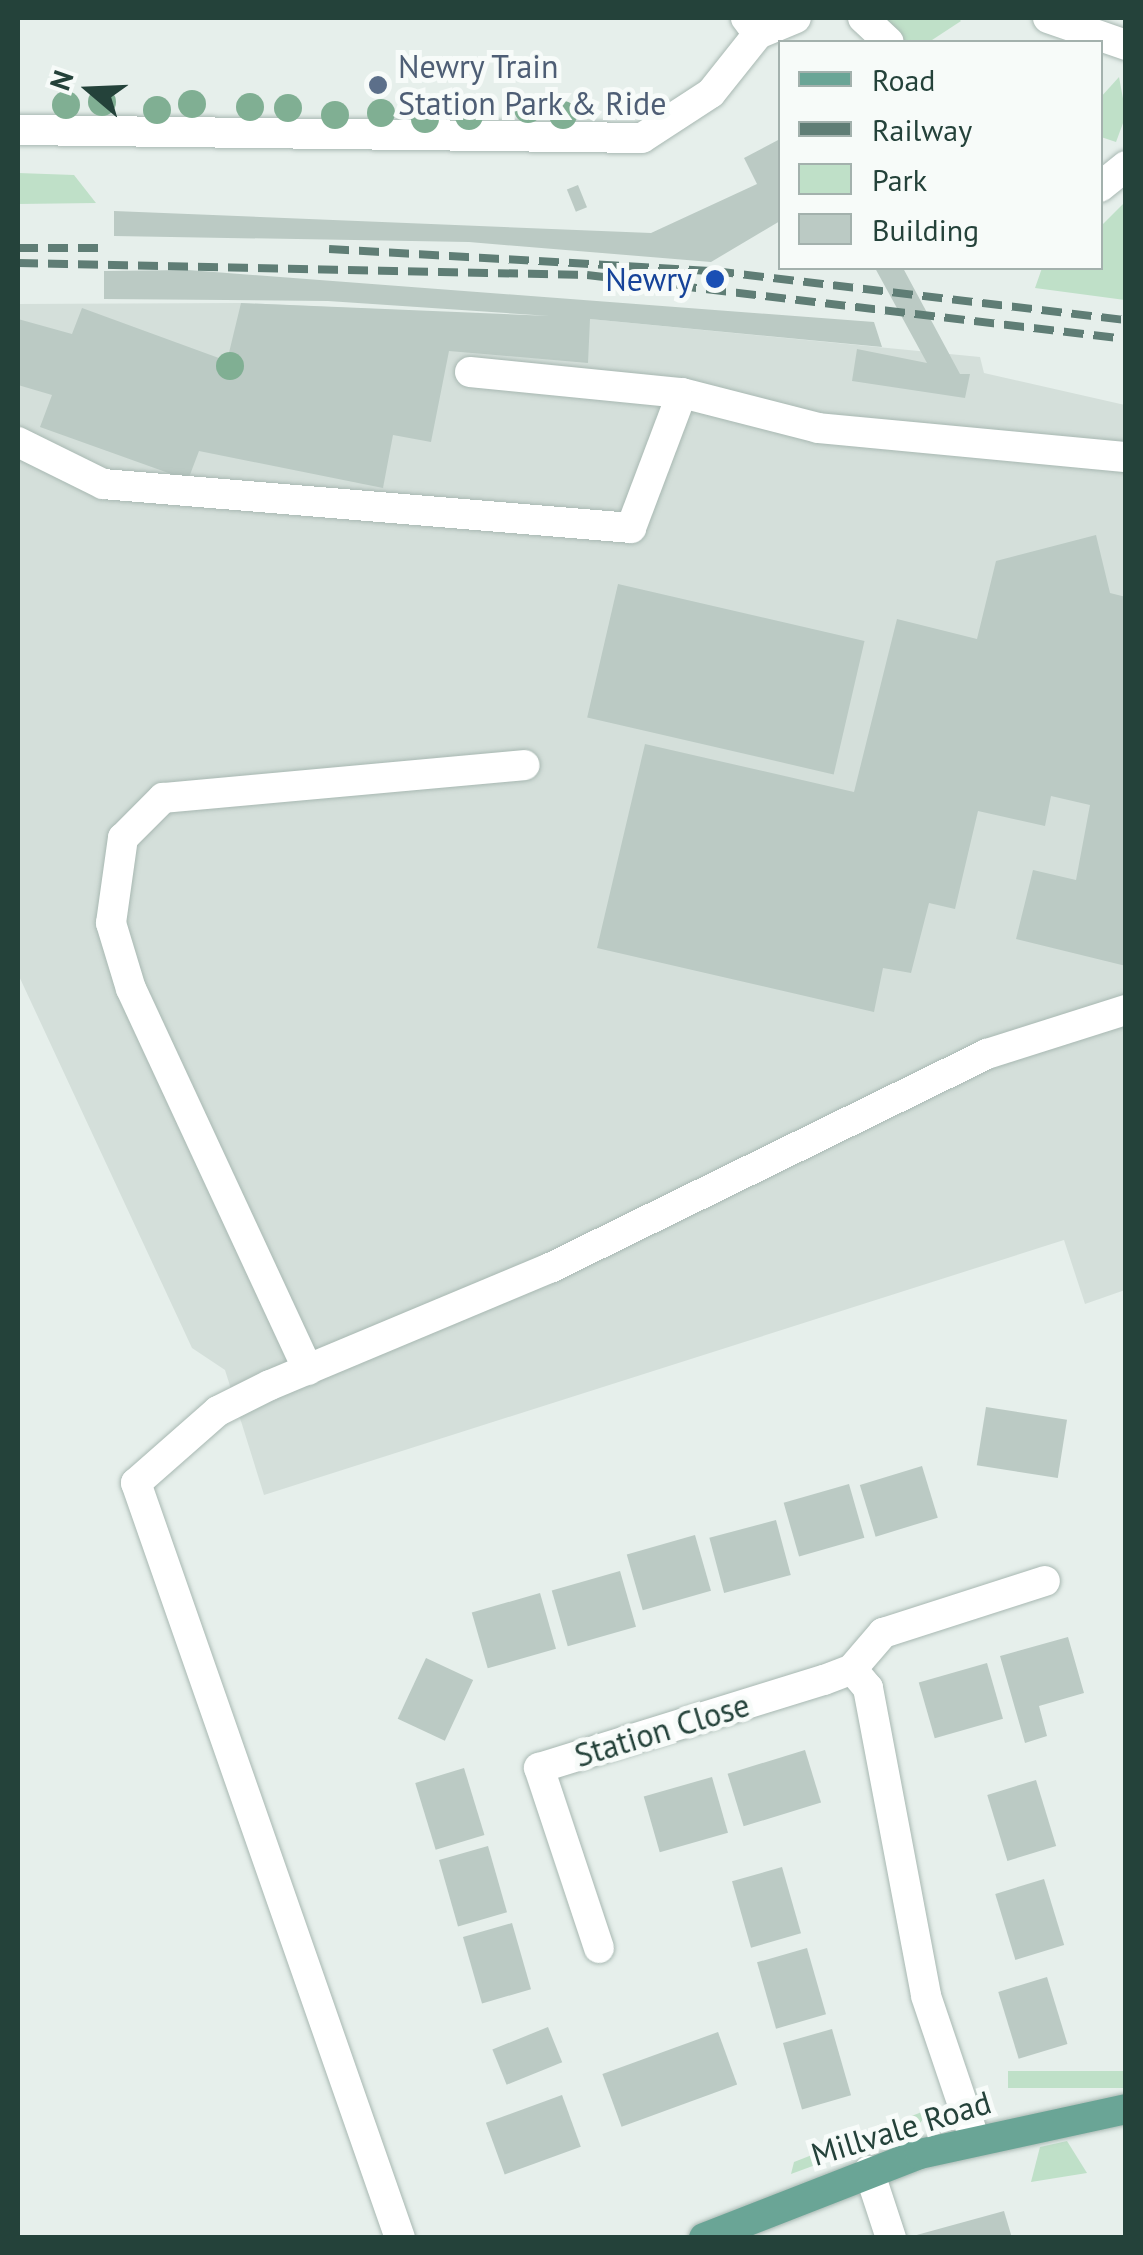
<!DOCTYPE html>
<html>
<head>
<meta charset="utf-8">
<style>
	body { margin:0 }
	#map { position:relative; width:1143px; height:2255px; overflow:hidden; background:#e6efeb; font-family:"PT Sans",sans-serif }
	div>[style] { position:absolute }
	.built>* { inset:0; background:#d4dfda }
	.green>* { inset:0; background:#bfe0c8; transform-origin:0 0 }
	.building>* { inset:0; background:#bbcac4; transform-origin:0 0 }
	.roads { filter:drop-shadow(0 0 2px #a8b8b2) drop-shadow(0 0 2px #a8b8b2) }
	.minor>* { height:30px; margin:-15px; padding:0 15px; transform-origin:15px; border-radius:15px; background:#fff }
	.major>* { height:30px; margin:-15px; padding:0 15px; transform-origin:15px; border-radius:15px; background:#6aa596 }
	.rail>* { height:8px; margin-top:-4px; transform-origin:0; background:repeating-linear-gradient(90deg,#5f7d75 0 20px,transparent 0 30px) }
	.trees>* { width:28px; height:28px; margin:-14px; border-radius:50%; background:#80af93 }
	.dots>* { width:28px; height:28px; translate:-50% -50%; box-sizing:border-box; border:5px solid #f7fbf9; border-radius:50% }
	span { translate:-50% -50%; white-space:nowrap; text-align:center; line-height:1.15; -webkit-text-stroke:10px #f7fbf9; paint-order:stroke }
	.service-label { font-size:32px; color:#4e5e75 }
	.left { translate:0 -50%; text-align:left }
	.transit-label { font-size:32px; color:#164399 }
	.right { translate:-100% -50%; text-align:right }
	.street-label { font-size:32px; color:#24423a }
	.frame { position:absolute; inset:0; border:20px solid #24423a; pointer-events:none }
	.legend { position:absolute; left:778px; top:40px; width:325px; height:230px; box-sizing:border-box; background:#f7fbf9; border:2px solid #a3b1ad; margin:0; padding:12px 18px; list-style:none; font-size:30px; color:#24423a }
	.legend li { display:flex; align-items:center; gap:20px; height:50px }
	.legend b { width:50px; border:2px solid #a3b1ad }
	.north { position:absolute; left:40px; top:40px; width:100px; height:100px; -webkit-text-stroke:8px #f7fbf9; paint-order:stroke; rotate:289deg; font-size:28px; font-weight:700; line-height:40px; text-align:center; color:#24423a }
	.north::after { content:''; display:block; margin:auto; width:35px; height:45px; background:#24423a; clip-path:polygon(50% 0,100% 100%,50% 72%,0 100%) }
</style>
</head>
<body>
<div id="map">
	<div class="built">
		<div style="clip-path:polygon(241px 303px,590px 319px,980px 357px,984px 373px,1125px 405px,1125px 1290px,1085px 1304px,1064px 1240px,264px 1495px,225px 1370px,192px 1348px,18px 974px,18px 304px)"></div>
	</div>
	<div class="green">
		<div style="clip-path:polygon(883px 18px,958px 18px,961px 21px,929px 42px,905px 42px)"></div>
		<div style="clip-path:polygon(1119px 77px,1126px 115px,1116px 142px,1101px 137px,1100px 98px)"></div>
		<div style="clip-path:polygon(18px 173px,74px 175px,96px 203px,18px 204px)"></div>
		<div style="clip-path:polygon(1125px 202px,1125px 300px,1035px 288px,1042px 268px,1100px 268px,1101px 226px)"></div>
		<div style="left:1125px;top:2071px;width:17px;height:117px;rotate:90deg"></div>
		<div style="clip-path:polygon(932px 2108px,916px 2128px,791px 2174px,794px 2162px)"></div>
		<div style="clip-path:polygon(1067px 2141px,1087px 2173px,1031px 2182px,1040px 2147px)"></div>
	</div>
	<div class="building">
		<div style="clip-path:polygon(780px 139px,780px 221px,711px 262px,469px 242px,114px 236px,114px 211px,651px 233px,757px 184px,744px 158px)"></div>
		<div style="left:578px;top:185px;width:24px;height:12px;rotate:68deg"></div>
		<div style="clip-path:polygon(875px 268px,903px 268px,960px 374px,970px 374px,965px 398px,852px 381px,857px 349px,927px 363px)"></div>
		<div style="clip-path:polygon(188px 270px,874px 322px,882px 347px,590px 319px,588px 363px,449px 351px,431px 442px,393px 435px,383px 488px,199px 451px,188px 480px,40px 427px,52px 395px,18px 385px,18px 319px,72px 334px,82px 308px,227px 361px,241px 303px,550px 316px,328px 301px,104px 299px,104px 271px)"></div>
		<div style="clip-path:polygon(1096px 535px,1110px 593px,1126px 597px,1126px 966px,1016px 939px,1033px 870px,1076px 880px,1090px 805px,1051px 796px,1045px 826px,978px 811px,955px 909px,929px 903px,911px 973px,883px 968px,874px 1012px,597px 948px,645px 744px,854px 792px,897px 619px,977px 639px,996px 561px)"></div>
		<div style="left:618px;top:584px;width:253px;height:137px;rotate:13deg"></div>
		<div style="left:986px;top:1407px;width:82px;height:59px;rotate:9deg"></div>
		<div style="left:922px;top:1466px;width:54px;height:65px;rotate:73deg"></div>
		<div style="left:849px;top:1484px;width:56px;height:68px;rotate:74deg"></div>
		<div style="left:776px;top:1520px;width:57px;height:69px;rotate:75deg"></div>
		<div style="left:695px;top:1535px;width:58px;height:71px;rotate:74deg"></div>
		<div style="left:620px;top:1571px;width:58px;height:71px;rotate:74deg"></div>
		<div style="left:540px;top:1593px;width:58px;height:71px;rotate:74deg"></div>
		<div style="clip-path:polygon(1068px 1637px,1084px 1693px,1039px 1706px,1047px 1736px,1025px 1743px,1000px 1656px)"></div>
		<div style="left:426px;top:1658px;width:52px;height:67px;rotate:25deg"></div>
		<div style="left:987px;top:1663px;width:58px;height:71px;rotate:74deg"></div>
		<div style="left:805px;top:1750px;width:55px;height:81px;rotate:73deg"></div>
		<div style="left:464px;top:1768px;width:70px;height:51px;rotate:73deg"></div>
		<div style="left:712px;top:1777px;width:58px;height:71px;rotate:74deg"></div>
		<div style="left:1036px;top:1780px;width:69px;height:51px;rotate:73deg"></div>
		<div style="left:488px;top:1846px;width:69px;height:51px;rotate:74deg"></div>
		<div style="left:782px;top:1867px;width:69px;height:52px;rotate:74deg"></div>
		<div style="left:1044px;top:1879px;width:69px;height:51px;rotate:73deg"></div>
		<div style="left:512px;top:1923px;width:69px;height:51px;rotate:74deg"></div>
		<div style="left:807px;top:1948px;width:69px;height:52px;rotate:74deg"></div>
		<div style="left:1047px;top:1977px;width:70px;height:51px;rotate:73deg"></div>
		<div style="left:548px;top:2027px;width:38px;height:60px;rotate:68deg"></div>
		<div style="left:832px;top:2029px;width:69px;height:51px;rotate:74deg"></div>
		<div style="left:718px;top:2032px;width:56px;height:123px;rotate:70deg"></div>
		<div style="left:562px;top:2095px;width:55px;height:81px;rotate:70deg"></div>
		<div style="clip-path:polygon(1004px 2211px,1012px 2238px,913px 2238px,913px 2236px)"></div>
	</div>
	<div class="roads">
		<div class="minor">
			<div style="left:863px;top:18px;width:35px;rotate:43deg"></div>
			<div style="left:1048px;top:18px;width:83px;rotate:19.1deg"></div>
			<div style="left:758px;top:34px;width:41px;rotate:-22.8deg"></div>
			<div style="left:18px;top:130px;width:624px;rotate:0.73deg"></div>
			<div style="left:642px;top:138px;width:82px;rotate:-33.1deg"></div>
			<div style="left:711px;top:93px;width:75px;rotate:-51.5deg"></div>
			<div style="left:758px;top:34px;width:20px;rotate:-127deg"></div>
			<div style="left:1100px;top:187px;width:33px;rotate:-39deg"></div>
			<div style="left:470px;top:372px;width:213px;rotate:5.7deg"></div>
			<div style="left:682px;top:393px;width:140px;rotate:14.4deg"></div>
			<div style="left:818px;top:428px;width:309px;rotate:5.4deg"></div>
			<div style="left:18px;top:442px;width:95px;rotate:26.3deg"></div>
			<div style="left:103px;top:484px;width:530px;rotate:4.76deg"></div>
			<div style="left:631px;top:528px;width:144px;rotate:-69.3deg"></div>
			<div style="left:308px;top:1370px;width:420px;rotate:-114.9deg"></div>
			<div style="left:131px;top:989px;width:69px;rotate:-106.9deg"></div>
			<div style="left:111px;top:923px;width:86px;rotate:-82deg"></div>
			<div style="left:123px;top:838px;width:57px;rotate:-45deg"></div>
			<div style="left:163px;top:798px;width:363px;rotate:-5.2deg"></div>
			<div style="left:852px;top:1669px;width:25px;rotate:50deg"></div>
			<div style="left:868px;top:1688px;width:313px;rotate:79.3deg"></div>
			<div style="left:926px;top:1996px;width:150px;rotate:71.3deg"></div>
			<div style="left:599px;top:1948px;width:190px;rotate:-108.4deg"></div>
			<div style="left:539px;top:1768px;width:298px;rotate:-17.2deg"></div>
			<div style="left:824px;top:1680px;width:30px;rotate:-21deg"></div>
			<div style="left:852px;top:1669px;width:48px;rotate:-49.3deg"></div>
			<div style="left:883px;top:1633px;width:170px;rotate:-17.8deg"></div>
			<div style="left:869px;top:2171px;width:71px;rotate:71.8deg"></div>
			<div style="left:400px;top:2238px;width:800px;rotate:-109.27deg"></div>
			<div style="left:136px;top:1483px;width:109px;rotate:-41.3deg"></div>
			<div style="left:218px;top:1411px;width:58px;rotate:-26.6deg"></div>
			<div style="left:270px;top:1385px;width:303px;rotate:-22.7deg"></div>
			<div style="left:550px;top:1268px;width:487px;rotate:-26.1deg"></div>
			<div style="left:987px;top:1054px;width:146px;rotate:-17.6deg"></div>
		</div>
		<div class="major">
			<div style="left:704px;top:2238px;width:232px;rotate:-21.3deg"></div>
			<div style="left:920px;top:2154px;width:211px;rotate:-12.3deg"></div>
		</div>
	</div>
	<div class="rail">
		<div style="left:18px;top:248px;width:81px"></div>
		<div style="left:329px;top:249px;width:386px;rotate:3.3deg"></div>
		<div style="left:714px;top:271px;width:415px;rotate:6.8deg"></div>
		<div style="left:18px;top:263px;width:569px;rotate:1.21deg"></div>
		<div style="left:587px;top:275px;width:543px;rotate:6.77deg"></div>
	</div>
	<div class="trees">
		<div style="left:102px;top:102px"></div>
		<div style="left:192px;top:104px"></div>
		<div style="left:66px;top:105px"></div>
		<div style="left:250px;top:107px"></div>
		<div style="left:288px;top:108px"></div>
		<div style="left:528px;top:109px"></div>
		<div style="left:157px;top:110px"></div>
		<div style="left:381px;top:113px"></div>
		<div style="left:335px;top:115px"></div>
		<div style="left:563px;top:115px"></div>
		<div style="left:469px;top:116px"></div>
		<div style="left:425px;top:119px"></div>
		<div style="left:230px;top:366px"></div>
	</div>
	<div class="dots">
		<div style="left:378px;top:85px;background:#5c6f8a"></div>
		<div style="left:715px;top:279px;background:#1a4fb4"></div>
	</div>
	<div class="service-label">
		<span class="left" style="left:398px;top:85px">Newry Train<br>Station Park &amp; Ride</span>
	</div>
	<div class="transit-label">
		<span class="right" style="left:692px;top:279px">Newry</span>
	</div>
	<div class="street-label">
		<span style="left:662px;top:1730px;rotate:-17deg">Station Close</span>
		<span style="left:901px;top:2128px;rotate:-17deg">Millvale Road</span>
	</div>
	<div class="frame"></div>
	<ul class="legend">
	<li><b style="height:12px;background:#6aa596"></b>Road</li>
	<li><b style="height:12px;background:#5f7d75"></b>Railway</li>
	<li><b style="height:28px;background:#bfe0c8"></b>Park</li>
	<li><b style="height:28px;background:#bbcac4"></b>Building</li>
	</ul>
	<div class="north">N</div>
</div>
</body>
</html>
